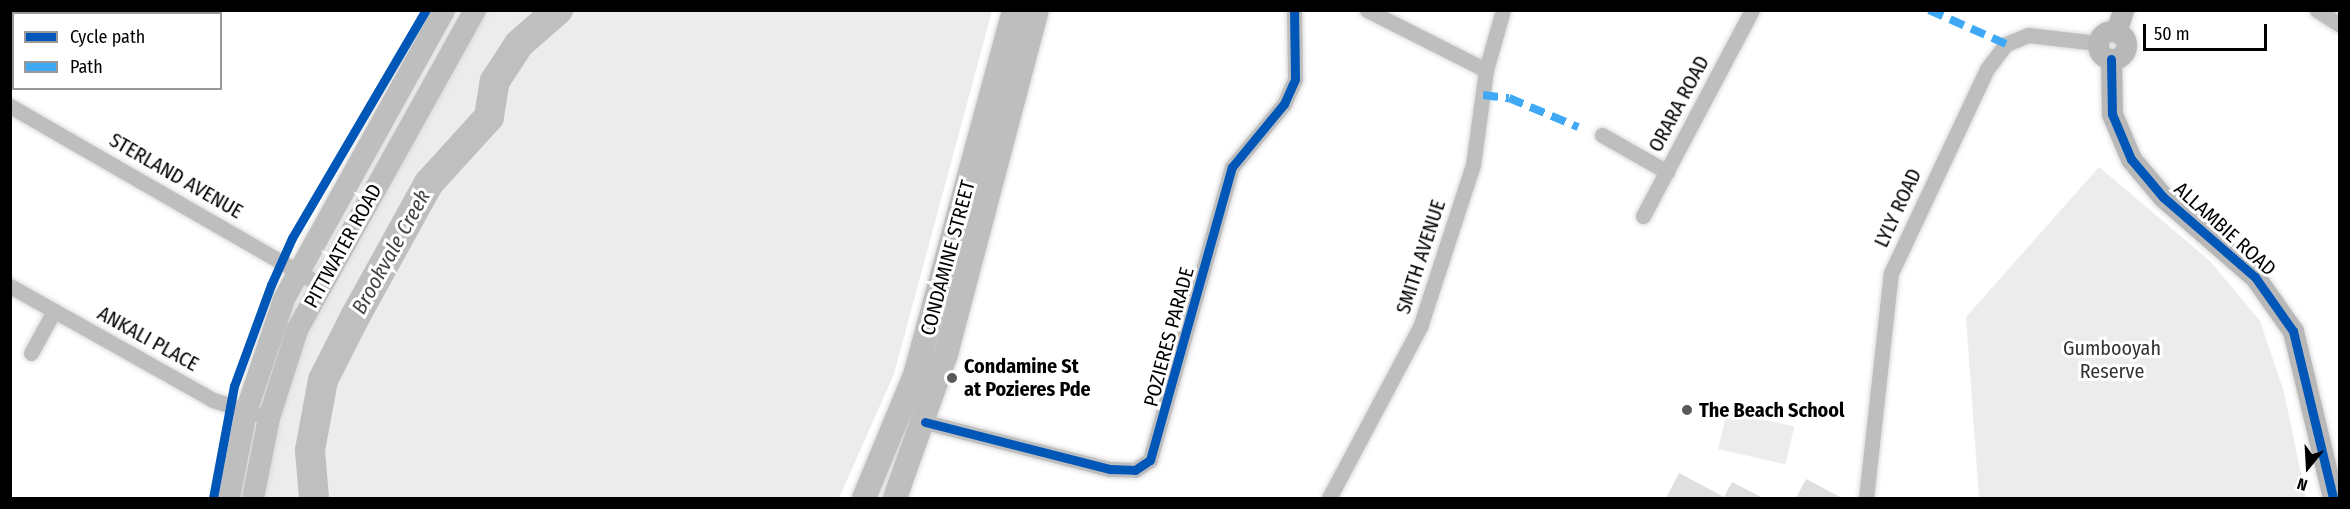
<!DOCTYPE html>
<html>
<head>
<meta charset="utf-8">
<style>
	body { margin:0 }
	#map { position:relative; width:2350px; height:509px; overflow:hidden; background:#fff; font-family:"Fira Sans Condensed",sans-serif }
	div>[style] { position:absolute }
	.green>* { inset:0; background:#ececec; transform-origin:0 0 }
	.shadow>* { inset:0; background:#0003 }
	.river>* { height:30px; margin:-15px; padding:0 15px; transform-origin:15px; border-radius:15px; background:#bfbfbf }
	.building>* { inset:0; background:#dfdfdf }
	.roads { filter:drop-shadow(0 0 2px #dbdbdb) drop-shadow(0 0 2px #dbdbdb) }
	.minor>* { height:15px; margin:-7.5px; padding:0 7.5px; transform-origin:7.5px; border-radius:7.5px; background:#bebebe }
	.secondary>* { height:21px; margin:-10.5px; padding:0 10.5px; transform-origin:10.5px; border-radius:10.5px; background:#b8b8b8 }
	.secondary>.ring { margin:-10.5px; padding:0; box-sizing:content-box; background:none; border:21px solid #b8b8b8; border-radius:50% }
	.primary>* { height:22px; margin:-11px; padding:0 11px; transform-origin:11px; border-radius:11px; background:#bebebe }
	.trunk>* { height:24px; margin:-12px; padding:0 12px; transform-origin:12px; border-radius:12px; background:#bebebe }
	.quiet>* { height:8px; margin-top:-4px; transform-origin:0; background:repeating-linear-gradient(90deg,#3fa9f5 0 15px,transparent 0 23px) }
	.cycleway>* { height:9px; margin:-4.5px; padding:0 4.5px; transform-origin:4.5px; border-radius:4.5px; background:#0057b8 }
	.dots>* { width:16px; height:16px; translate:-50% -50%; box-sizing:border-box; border:3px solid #fff; border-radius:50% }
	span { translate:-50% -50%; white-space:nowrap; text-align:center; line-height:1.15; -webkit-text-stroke:6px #fff; paint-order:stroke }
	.street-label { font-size:20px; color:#000 }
	.park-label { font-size:20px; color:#333 }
	.poi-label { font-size:20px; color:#000; font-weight:700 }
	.left { translate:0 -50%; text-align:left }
	.water-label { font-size:21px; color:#444; font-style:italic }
	.frame { position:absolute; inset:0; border:12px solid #000; pointer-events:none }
	.legend { position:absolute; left:12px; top:12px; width:210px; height:78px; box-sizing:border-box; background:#fff; border:2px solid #999; margin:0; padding:8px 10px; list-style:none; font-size:18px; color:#000 }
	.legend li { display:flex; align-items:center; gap:12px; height:30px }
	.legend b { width:30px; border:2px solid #999 }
	.north { position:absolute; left:2278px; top:437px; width:60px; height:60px; -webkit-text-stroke:4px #fff; paint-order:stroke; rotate:198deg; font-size:16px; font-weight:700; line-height:24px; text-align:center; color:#000 }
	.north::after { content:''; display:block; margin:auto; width:21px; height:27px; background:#000; clip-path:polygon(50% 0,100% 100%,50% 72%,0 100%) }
	.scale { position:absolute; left:2143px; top:24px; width:124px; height:27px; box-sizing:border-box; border:3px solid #000; border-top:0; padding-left:8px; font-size:18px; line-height:21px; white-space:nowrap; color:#000; -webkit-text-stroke:4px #fff; paint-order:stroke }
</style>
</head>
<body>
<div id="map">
	<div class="green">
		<div style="clip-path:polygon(487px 11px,992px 11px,894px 374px,839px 498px,262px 498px,290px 374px,322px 293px)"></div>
		<div style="clip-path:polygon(2099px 167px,2210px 261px,2260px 321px,2284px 392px,2306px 498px,1979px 498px,1966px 317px)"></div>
		<div style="left:1727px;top:411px;width:69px;height:39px;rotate:13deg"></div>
	</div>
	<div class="shadow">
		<div style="clip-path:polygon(1680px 475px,1724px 498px,1667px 498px)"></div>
	</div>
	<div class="river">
		<div style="left:314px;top:498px;width:48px;rotate:-94.8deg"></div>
		<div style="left:310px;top:450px;width:71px;rotate:-79.5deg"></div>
		<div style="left:323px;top:380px;width:73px;rotate:-63.1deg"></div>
		<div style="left:356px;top:315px;width:151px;rotate:-61.1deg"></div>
		<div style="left:429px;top:183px;width:89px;rotate:-47.7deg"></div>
		<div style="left:489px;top:117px;width:36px;rotate:-81deg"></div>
		<div style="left:495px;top:81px;width:44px;rotate:-57deg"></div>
		<div style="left:519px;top:44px;width:52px;rotate:-41.1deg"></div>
	</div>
	<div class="building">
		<div style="clip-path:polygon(1679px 473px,1724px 497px,1732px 482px,1763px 498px,1666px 498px)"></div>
		<div style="clip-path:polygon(1806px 479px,1842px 498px,1796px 498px)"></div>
	</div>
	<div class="roads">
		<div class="minor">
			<div style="left:1367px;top:10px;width:133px;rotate:26.8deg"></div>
			<div style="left:2317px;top:10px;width:27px;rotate:33deg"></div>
			<div style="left:10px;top:106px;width:357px;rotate:29.9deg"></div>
			<div style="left:1602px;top:135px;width:75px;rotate:29.6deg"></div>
			<div style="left:1643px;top:216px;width:233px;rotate:-62.1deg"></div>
			<div style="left:10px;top:286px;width:233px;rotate:29.3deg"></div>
			<div style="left:213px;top:400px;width:59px;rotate:17.8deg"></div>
			<div style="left:31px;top:353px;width:48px;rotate:-61.3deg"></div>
			<div style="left:925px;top:422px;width:191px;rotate:14.3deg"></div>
			<div style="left:1110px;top:469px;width:25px;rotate:2deg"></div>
			<div style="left:1135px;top:470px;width:18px;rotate:-34deg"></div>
			<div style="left:1150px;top:460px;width:304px;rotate:-74.4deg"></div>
			<div style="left:1232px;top:167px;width:82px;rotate:-50.5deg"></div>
			<div style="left:1284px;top:104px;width:27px;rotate:-66deg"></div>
			<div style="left:1295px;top:79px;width:69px;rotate:-90.8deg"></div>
			<div style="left:1329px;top:498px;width:194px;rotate:-62deg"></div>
			<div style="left:1420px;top:327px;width:170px;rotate:-71.9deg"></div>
			<div style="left:1473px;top:165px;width:96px;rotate:-82.2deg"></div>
			<div style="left:1486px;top:70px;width:62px;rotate:-74.2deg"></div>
			<div style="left:1866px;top:498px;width:226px;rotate:-83.7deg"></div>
			<div style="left:1891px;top:273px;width:225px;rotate:-64.8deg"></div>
			<div style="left:1987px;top:69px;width:31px;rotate:-53deg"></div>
			<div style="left:2006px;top:44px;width:24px;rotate:-22deg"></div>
			<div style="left:2028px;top:35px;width:70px;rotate:6.5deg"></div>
		</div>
		<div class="secondary">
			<div class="ring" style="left:2098px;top:31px;width:7px;height:7px"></div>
			<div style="left:2116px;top:32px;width:23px;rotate:-72deg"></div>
			<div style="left:2111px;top:59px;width:55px;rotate:89deg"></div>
			<div style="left:2112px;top:114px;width:49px;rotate:67.1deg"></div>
			<div style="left:2131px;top:159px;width:50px;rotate:49.9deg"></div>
			<div style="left:2163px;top:197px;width:122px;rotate:41deg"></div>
			<div style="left:2255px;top:277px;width:66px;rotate:54.9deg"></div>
			<div style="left:2293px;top:331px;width:172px;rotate:76.5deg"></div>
		</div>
		<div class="primary">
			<div style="left:229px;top:498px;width:88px;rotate:-78.8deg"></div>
			<div style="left:246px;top:412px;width:119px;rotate:-71.4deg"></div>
			<div style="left:284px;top:299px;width:330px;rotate:-61deg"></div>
			<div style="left:253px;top:498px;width:82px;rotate:-78.7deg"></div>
			<div style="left:269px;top:418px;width:92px;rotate:-72.3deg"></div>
			<div style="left:297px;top:330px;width:366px;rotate:-60.9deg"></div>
		</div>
		<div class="trunk">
			<div style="left:864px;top:498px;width:133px;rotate:-67.5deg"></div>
			<div style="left:915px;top:375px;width:378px;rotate:-74.8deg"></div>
			<div style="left:895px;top:498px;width:153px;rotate:-70.5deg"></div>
			<div style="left:946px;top:354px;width:356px;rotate:-75.2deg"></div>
		</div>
	</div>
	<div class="quiet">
		<div style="left:1929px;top:10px;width:84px;rotate:23.8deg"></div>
		<div style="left:1483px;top:95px;width:26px;rotate:7deg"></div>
		<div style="left:1509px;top:98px;width:75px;rotate:22.8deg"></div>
	</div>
	<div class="cycleway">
		<div style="left:2111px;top:59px;width:55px;rotate:89deg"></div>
		<div style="left:2112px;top:114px;width:49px;rotate:67.1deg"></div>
		<div style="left:2131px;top:159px;width:50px;rotate:49.9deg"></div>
		<div style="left:2163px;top:197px;width:122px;rotate:41deg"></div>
		<div style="left:2255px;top:277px;width:66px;rotate:54.9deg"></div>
		<div style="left:2293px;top:331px;width:172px;rotate:76.5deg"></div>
		<div style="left:925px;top:422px;width:191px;rotate:14.3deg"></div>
		<div style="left:1110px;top:469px;width:25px;rotate:2deg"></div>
		<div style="left:1135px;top:470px;width:18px;rotate:-34deg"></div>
		<div style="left:1150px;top:460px;width:304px;rotate:-74.4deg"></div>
		<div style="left:1232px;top:167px;width:82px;rotate:-50.5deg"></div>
		<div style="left:1284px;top:104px;width:27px;rotate:-66deg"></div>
		<div style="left:1295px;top:79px;width:69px;rotate:-90.8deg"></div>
		<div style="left:213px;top:498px;width:114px;rotate:-79.4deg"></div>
		<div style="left:234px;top:386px;width:108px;rotate:-69.9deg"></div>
		<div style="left:271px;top:285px;width:51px;rotate:-65.9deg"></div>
		<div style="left:292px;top:238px;width:264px;rotate:-59.6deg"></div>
	</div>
	<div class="dots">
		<div style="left:952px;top:378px;background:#595959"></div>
		<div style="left:1687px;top:410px;background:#595959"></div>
	</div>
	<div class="street-label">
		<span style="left:1679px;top:104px;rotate:-62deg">ORARA ROAD</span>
		<span style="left:176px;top:176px;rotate:30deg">STERLAND AVENUE</span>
		<span style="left:1898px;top:208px;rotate:-65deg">LYLY ROAD</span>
		<span style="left:2225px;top:229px;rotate:42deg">ALLAMBIE ROAD</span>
		<span style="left:343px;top:246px;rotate:-61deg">PITTWATER ROAD</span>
		<span style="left:1421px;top:257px;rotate:-72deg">SMITH AVENUE</span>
		<span style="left:948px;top:258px;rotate:-75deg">CONDAMINE STREET</span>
		<span style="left:1169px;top:337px;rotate:-75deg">POZIERES PARADE</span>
		<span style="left:148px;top:339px;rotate:29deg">ANKALI PLACE</span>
	</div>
	<div class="park-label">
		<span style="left:2112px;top:360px">Gumbooyah<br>Reserve</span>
	</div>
	<div class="poi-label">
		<span class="left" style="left:964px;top:378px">Condamine St<br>at Pozieres Pde</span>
		<span class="left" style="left:1699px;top:410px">The Beach School</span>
	</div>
	<div class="water-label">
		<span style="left:391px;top:252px;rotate:-61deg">Brookvale Creek</span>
	</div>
	<div class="frame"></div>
	<ul class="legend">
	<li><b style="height:8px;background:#0057b8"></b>Cycle path</li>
	<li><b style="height:8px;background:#3fa9f5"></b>Path</li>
	</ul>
	<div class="north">N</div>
	<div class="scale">50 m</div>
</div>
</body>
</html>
